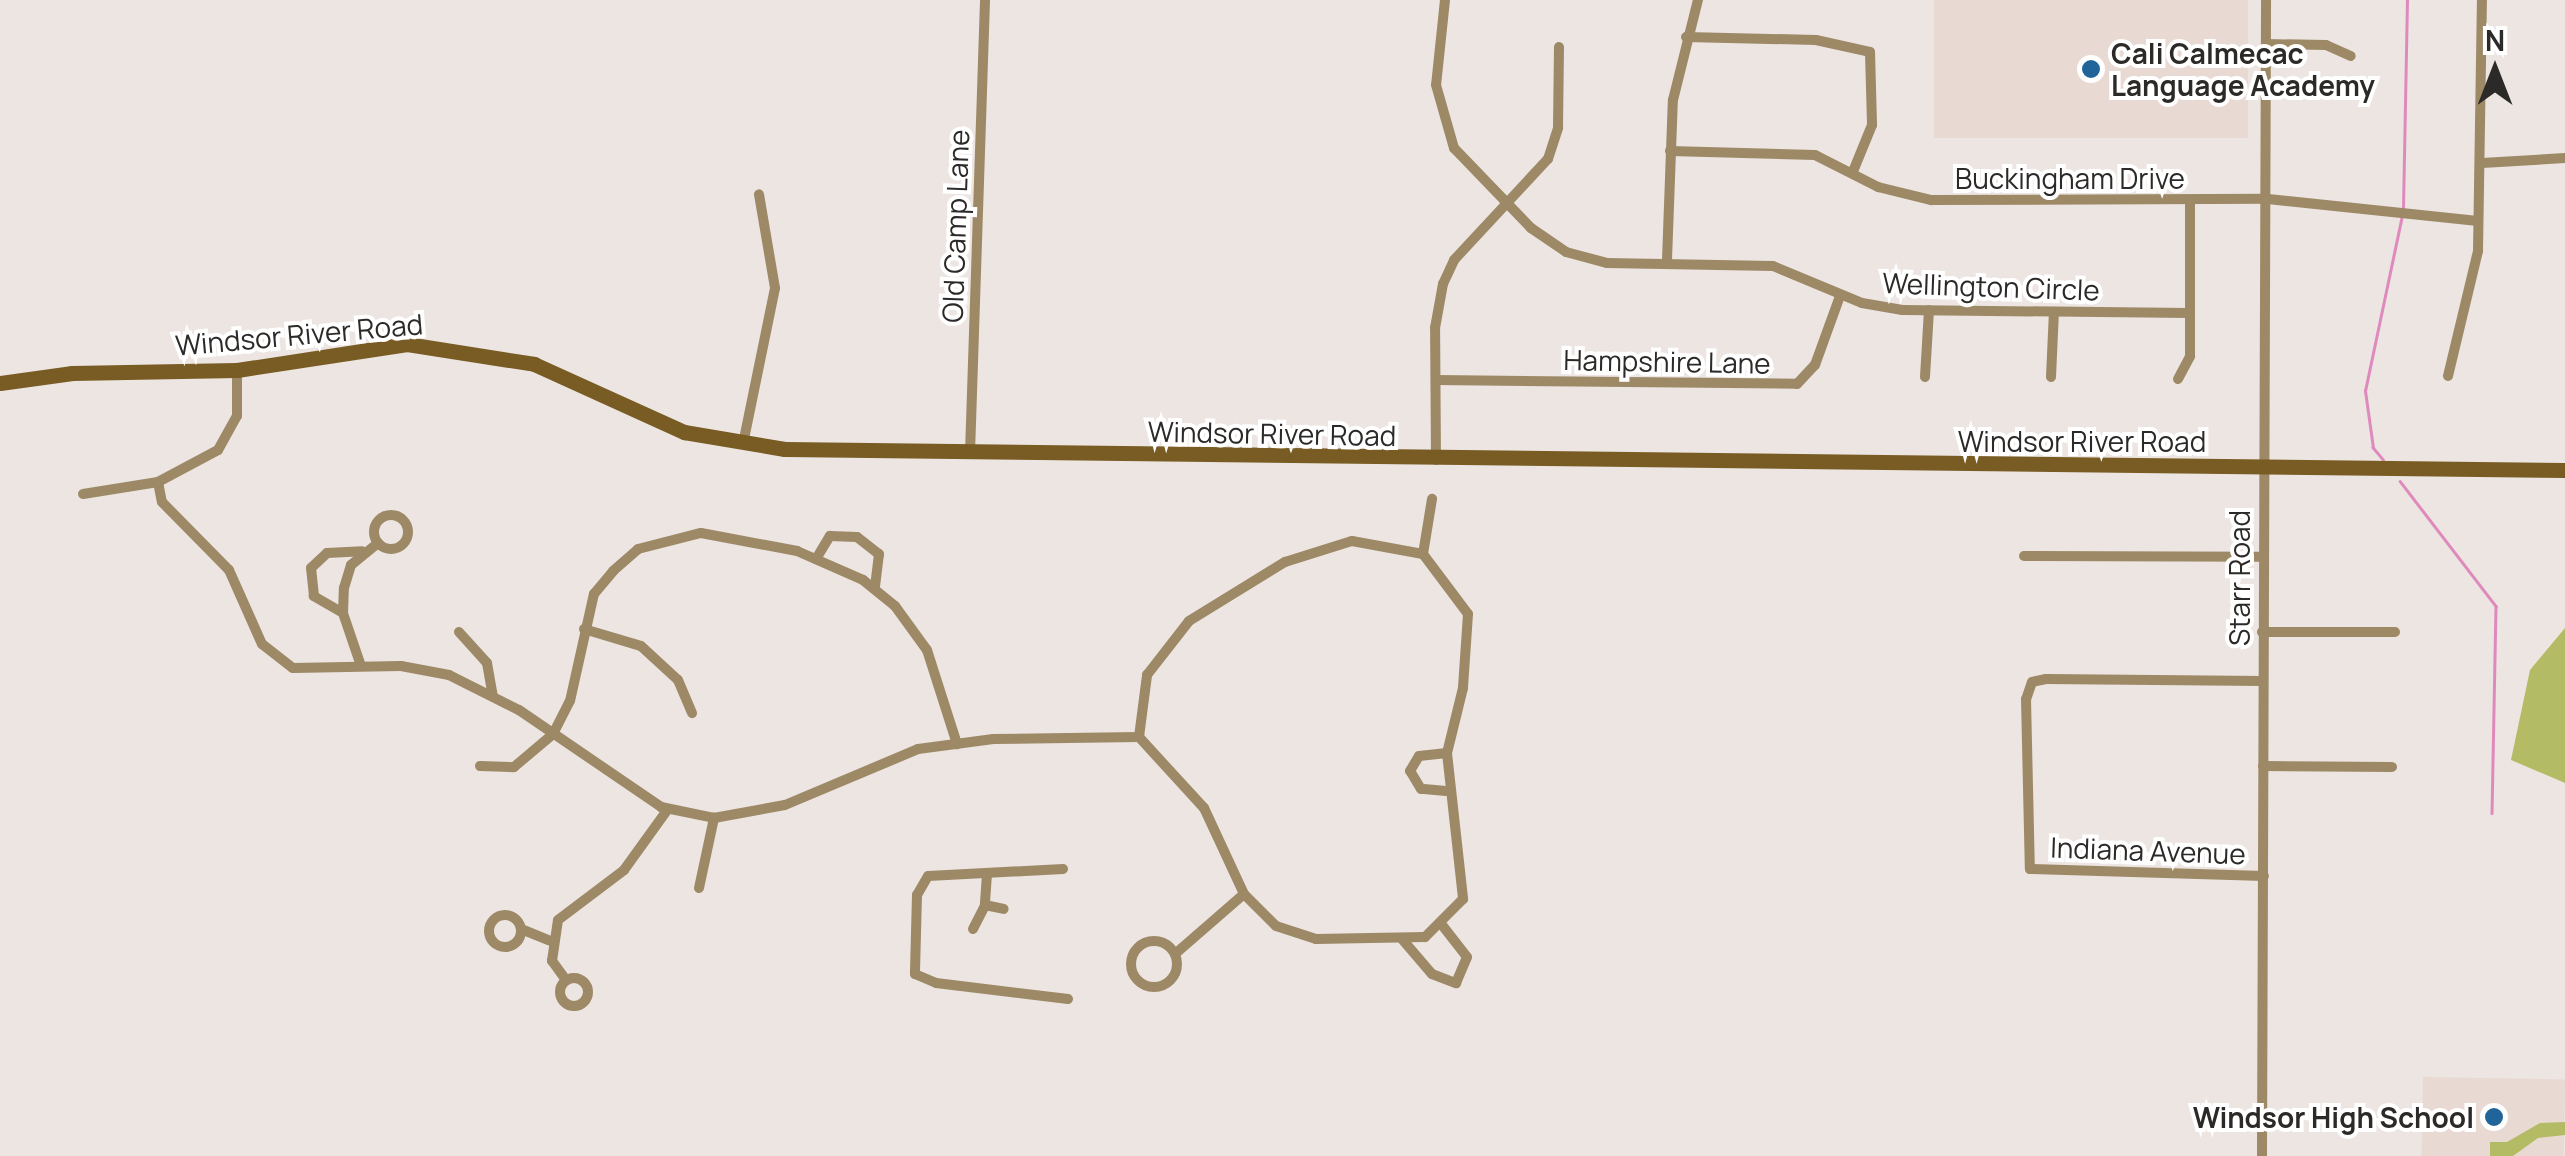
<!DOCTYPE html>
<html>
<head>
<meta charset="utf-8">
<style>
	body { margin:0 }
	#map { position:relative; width:2565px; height:1156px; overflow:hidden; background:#ece5e2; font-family:Manrope,sans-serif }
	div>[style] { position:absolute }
	.built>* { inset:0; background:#e8d9d2; transform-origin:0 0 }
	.green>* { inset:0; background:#b3bc65 }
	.stream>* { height:2.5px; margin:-1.25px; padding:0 1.25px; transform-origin:1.25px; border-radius:1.25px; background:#df8abd }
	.street>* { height:10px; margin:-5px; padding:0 5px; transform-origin:5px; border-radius:5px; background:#9d8966 }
	.street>.ring { margin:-5px; padding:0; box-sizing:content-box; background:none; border:10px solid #9d8966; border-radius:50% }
	.secondary>* { height:15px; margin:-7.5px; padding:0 7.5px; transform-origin:7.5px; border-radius:7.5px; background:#795c23 }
	.dots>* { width:28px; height:28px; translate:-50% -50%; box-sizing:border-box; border:5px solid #fff; border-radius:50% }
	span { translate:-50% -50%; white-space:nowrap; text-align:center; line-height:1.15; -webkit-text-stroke:8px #fff; paint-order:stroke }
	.poi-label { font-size:28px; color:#2c2a28; font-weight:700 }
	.left { translate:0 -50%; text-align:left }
	.right { translate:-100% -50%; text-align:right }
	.street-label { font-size:28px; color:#2c2a28 }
	.north { position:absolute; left:2445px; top:20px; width:100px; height:100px; -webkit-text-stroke:8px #fff; paint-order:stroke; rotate:0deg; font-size:28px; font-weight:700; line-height:40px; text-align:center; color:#2c2a28 }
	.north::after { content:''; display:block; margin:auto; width:35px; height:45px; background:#2c2a28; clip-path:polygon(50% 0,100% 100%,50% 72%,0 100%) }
</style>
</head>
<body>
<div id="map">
	<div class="built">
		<div style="left:1934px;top:0;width:314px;height:138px"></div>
		<div style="left:2423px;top:1077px;width:142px;height:79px;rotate:1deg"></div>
	</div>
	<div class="green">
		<div style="clip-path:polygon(2565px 628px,2565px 783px,2511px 760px,2530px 670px)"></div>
		<div style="clip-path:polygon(2565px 1122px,2565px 1135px,2538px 1138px,2513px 1156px,2490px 1156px,2490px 1142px,2507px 1142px,2540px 1123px)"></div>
	</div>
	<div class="stream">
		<div style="left:2403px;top:208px;width:208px;rotate:-88.9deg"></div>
		<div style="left:2383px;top:460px;width:16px;rotate:-130deg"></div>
		<div style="left:2373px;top:448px;width:58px;rotate:-98deg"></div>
		<div style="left:2365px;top:391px;width:179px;rotate:-78.1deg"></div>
		<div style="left:2400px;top:481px;width:158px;rotate:52.5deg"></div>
		<div style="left:2496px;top:606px;width:207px;rotate:91.1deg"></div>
	</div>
	<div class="street">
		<div style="left:1445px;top:0;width:85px;rotate:96deg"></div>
		<div style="left:1436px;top:85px;width:66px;rotate:74.1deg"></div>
		<div style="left:1454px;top:148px;width:111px;rotate:46.1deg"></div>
		<div style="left:1531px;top:228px;width:42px;rotate:34.4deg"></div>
		<div style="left:1566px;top:252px;width:42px;rotate:15deg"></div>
		<div style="left:1607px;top:263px;width:166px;rotate:1deg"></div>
		<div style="left:1773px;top:266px;width:96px;rotate:22.6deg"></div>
		<div style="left:1862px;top:303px;width:41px;rotate:9.9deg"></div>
		<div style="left:1902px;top:310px;width:288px;rotate:0.6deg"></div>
		<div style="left:1686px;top:37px;width:130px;rotate:1.3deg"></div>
		<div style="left:1816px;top:40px;width:55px;rotate:12.5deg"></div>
		<div style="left:1870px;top:52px;width:73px;rotate:88.4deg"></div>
		<div style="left:1872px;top:125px;width:48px;rotate:112.2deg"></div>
		<div style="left:2266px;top:44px;width:60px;rotate:1deg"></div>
		<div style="left:2326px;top:45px;width:27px;rotate:24deg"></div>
		<div style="left:1670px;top:151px;width:145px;rotate:1.6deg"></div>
		<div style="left:1815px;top:155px;width:71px;rotate:26.9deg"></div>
		<div style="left:1878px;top:187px;width:55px;rotate:13.8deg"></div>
		<div style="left:1931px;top:200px;width:337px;rotate:-0.2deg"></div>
		<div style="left:2268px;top:199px;width:211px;rotate:6deg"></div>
		<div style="left:2482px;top:163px;width:83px;rotate:-3.4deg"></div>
		<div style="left:1667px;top:260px;width:160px;rotate:-87.9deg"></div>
		<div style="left:1673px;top:100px;width:103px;rotate:-76deg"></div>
		<div style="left:2448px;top:376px;width:129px;rotate:-76.5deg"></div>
		<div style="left:2478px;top:251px;width:251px;rotate:-89.1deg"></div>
		<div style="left:1925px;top:377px;width:67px;rotate:-86.6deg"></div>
		<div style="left:2051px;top:377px;width:65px;rotate:-87.4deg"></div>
		<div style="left:2178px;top:379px;width:26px;rotate:-62deg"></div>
		<div style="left:2190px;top:356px;width:155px;rotate:-90deg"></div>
		<div style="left:1436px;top:380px;width:361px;rotate:0.6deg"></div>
		<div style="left:1797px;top:384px;width:26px;rotate:-47deg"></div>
		<div style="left:1815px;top:365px;width:73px;rotate:-70.1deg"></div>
		<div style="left:743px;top:444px;width:159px;rotate:-78.4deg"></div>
		<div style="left:775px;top:288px;width:95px;rotate:-99.7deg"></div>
		<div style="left:970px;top:453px;width:453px;rotate:-88.1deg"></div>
		<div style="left:1436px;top:460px;width:132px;rotate:-90.4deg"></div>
		<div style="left:1435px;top:328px;width:45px;rotate:-79.7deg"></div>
		<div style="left:1443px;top:284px;width:26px;rotate:-65deg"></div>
		<div style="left:1454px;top:260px;width:138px;rotate:-47.1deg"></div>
		<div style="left:1548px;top:159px;width:33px;rotate:-72deg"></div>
		<div style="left:1558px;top:128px;width:81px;rotate:-89.3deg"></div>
		<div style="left:158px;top:482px;width:20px;rotate:79deg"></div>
		<div style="left:162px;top:502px;width:95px;rotate:45.4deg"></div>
		<div style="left:229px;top:570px;width:81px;rotate:66deg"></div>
		<div style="left:262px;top:644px;width:39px;rotate:38deg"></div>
		<div style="left:293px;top:668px;width:108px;rotate:-1.1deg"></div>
		<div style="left:401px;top:666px;width:49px;rotate:10.6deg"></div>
		<div style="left:449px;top:675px;width:78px;rotate:26.6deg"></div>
		<div style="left:519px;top:710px;width:172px;rotate:34.3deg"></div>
		<div style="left:661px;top:807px;width:54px;rotate:11.7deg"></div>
		<div style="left:714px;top:818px;width:72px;rotate:-10.4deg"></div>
		<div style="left:785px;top:805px;width:144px;rotate:-22.8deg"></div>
		<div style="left:918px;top:749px;width:76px;rotate:-7.6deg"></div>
		<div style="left:993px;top:739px;width:146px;rotate:-0.8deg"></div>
		<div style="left:1139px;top:737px;width:63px;rotate:-82.6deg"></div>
		<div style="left:1147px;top:675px;width:68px;rotate:-52.1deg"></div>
		<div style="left:1189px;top:621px;width:113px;rotate:-31.6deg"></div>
		<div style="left:1285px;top:562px;width:70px;rotate:-17.4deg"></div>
		<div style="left:1352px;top:541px;width:72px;rotate:10.4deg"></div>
		<div style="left:1423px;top:554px;width:75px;rotate:53.1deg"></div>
		<div style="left:1468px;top:614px;width:74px;rotate:93.9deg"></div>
		<div style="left:1463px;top:688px;width:67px;rotate:103.8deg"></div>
		<div style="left:1447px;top:753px;width:147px;rotate:83.7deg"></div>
		<div style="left:1463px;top:899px;width:54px;rotate:135deg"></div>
		<div style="left:1425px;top:937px;width:109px;rotate:178.9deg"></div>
		<div style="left:1316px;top:939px;width:42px;rotate:-162deg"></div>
		<div style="left:1276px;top:926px;width:45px;rotate:-135deg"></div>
		<div style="left:1244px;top:894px;width:95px;rotate:-114.9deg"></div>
		<div style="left:1204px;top:808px;width:96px;rotate:-132.5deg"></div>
		<div style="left:83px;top:494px;width:76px;rotate:-9.1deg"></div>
		<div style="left:158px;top:482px;width:68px;rotate:-28.1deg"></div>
		<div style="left:218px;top:450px;width:39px;rotate:-61deg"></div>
		<div style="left:237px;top:416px;width:46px;rotate:-90deg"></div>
		<div class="ring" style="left:374px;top:515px;width:24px;height:24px"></div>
		<div style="left:1423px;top:554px;width:56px;rotate:-80.7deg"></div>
		<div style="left:2024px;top:556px;width:237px;rotate:0.2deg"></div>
		<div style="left:816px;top:559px;width:27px;rotate:-59deg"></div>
		<div style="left:830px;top:536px;width:27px;rotate:2deg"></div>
		<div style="left:857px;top:537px;width:28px;rotate:38deg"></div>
		<div style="left:879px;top:554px;width:35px;rotate:97deg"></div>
		<div style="left:343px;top:613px;width:34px;rotate:-150deg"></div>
		<div style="left:314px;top:596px;width:28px;rotate:-96deg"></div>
		<div style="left:311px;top:568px;width:22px;rotate:-43deg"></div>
		<div style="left:327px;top:553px;width:35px;rotate:-3deg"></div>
		<div style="left:584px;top:629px;width:59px;rotate:16.6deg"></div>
		<div style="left:641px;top:646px;width:50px;rotate:42.6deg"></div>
		<div style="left:678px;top:680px;width:36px;rotate:67deg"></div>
		<div style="left:459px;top:632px;width:42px;rotate:47.9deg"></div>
		<div style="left:487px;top:663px;width:34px;rotate:80deg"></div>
		<div style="left:2262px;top:632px;width:133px"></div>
		<div style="left:361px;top:666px;width:56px;rotate:-108.8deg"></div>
		<div style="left:343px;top:613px;width:25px;rotate:-88deg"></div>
		<div style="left:344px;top:588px;width:24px;rotate:-73deg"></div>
		<div style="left:351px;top:565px;width:35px;rotate:-39deg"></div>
		<div style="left:2262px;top:681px;width:216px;rotate:-179.5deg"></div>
		<div style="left:2046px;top:679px;width:14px;rotate:168deg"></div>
		<div style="left:2032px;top:682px;width:18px;rotate:109deg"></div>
		<div style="left:2026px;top:699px;width:170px;rotate:88.7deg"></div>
		<div style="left:2030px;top:869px;width:234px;rotate:1.7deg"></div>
		<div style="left:480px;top:766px;width:34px;rotate:2deg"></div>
		<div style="left:514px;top:767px;width:51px;rotate:-40.2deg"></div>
		<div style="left:553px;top:734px;width:37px;rotate:-63deg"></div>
		<div style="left:570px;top:701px;width:110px;rotate:-77.4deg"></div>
		<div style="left:594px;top:594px;width:30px;rotate:-50deg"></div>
		<div style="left:613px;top:571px;width:33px;rotate:-41deg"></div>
		<div style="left:638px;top:549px;width:65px;rotate:-14.3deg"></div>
		<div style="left:701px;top:533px;width:98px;rotate:10.6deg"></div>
		<div style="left:797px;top:551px;width:72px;rotate:23.7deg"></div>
		<div style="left:863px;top:580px;width:41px;rotate:39.1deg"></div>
		<div style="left:895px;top:606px;width:54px;rotate:54deg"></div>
		<div style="left:927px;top:650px;width:99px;rotate:72.3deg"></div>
		<div style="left:2263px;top:766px;width:129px;rotate:0.4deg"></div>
		<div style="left:1446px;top:791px;width:25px;rotate:-175deg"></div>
		<div style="left:1421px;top:789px;width:21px;rotate:-121deg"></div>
		<div style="left:1410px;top:771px;width:17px;rotate:-59deg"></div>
		<div style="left:1419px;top:756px;width:28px;rotate:-6deg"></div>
		<div style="left:1063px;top:869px;width:135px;rotate:177deg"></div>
		<div style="left:928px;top:876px;width:22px;rotate:120deg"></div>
		<div style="left:917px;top:895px;width:79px;rotate:91.5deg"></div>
		<div style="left:915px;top:974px;width:23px;rotate:23deg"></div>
		<div style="left:936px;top:983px;width:133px;rotate:6.9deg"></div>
		<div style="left:987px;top:874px;width:31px;rotate:94deg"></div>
		<div style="left:985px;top:905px;width:19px;rotate:12deg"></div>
		<div style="left:699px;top:888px;width:72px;rotate:-77.9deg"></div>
		<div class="ring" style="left:489px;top:915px;width:22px;height:22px"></div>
		<div style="left:521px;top:929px;width:31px;rotate:22deg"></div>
		<div style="left:973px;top:929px;width:27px;rotate:-63deg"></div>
		<div style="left:1402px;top:939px;width:46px;rotate:49.4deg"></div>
		<div style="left:1432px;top:974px;width:26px;rotate:21deg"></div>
		<div style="left:1456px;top:983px;width:28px;rotate:-67deg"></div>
		<div style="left:1467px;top:957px;width:41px;rotate:-128deg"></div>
		<div class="ring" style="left:1131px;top:941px;width:36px;height:36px"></div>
		<div style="left:1175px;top:954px;width:91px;rotate:-41deg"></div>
		<div class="ring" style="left:560px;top:978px;width:18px;height:18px"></div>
		<div style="left:566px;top:980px;width:24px;rotate:-126deg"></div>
		<div style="left:552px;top:961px;width:41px;rotate:-81.7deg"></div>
		<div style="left:558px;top:920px;width:83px;rotate:-37.1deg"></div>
		<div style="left:624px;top:870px;width:75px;rotate:-54.2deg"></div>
		<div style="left:2262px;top:1156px;width:1156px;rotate:-89.8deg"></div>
	</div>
	<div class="secondary">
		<div style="left:0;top:383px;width:73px;rotate:-7.9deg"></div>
		<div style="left:72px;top:373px;width:165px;rotate:-1deg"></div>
		<div style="left:237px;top:370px;width:172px;rotate:-8.7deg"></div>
		<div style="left:407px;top:344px;width:129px;rotate:8.9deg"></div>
		<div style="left:534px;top:364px;width:165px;rotate:24.4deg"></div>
		<div style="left:684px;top:432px;width:102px;rotate:9.6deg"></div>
		<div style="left:785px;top:449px;width:1780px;rotate:0.68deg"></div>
	</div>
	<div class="dots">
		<div style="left:2091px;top:69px;background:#206499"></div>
		<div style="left:2494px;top:1117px;background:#206499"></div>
	</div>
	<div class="poi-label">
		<span class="left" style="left:2111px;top:69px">Cali Calmecac<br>Language Academy</span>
		<span class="right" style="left:2474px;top:1117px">Windsor High School</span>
	</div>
	<div class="street-label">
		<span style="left:2070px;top:178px">Buckingham Drive</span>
		<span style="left:955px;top:226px;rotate:-88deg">Old Camp Lane</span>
		<span style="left:1991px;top:286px;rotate:2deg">Wellington Circle</span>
		<span style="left:299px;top:334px;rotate:-5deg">Windsor River Road</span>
		<span style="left:1667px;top:361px;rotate:1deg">Hampshire Lane</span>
		<span style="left:1272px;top:433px;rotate:1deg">Windsor River Road</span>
		<span style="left:2082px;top:441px">Windsor River Road</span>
		<span style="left:2239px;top:578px;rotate:-90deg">Starr Road</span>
		<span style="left:2148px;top:850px;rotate:2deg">Indiana Avenue</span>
	</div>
	<div class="north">N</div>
</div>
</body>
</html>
